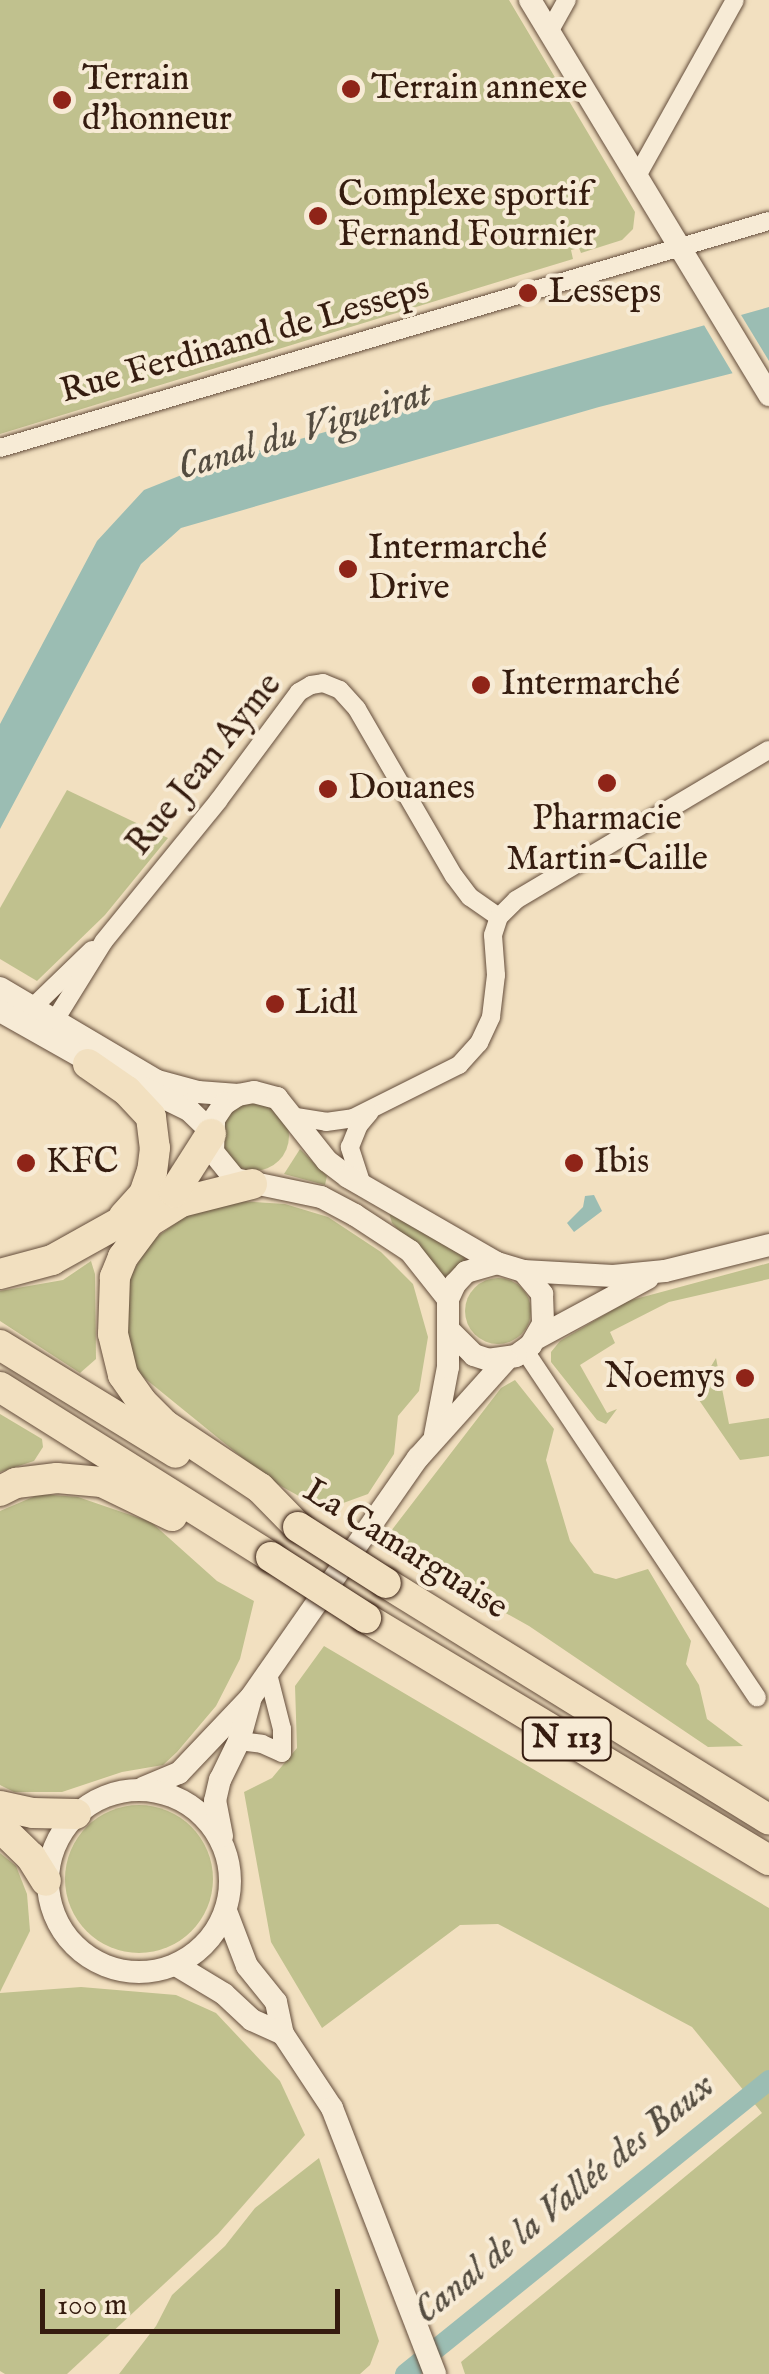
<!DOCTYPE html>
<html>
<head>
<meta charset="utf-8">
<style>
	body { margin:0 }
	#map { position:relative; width:769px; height:2374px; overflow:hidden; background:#f2e0c0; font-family:"IM FELL English",serif }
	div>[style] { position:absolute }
	.green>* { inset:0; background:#c0c18e }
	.round { border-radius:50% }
	.water>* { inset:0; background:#9bbdb3 }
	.pier>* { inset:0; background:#f2e0c0 }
	.canal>* { height:20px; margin:-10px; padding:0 10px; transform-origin:10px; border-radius:10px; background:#9bbdb3 }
	.roads { filter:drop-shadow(0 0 2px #644d3b) drop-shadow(0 0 2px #644d3b) }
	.street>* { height:18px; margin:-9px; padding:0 9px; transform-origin:9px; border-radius:9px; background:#f7ebd6 }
	.secondary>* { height:22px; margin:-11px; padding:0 11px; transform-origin:11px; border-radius:11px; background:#f7ebd6 }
	.secondary>.ring { margin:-11px; padding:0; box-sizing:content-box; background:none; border:22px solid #f7ebd6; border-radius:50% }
	.highway>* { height:30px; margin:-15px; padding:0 15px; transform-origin:15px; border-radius:15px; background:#f2e0c0 }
	.bridges { filter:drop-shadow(0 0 2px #351c0f) drop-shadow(0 0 2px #351c0f) }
	.highway-bridge>* { height:30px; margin:-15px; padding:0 15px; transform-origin:15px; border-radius:15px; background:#f2e0c0 }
	.dots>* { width:28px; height:28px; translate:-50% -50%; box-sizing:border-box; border:5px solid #f7ebd6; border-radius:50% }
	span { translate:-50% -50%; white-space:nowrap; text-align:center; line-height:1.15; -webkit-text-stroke:8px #f7ebd6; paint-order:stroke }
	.shield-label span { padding:2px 8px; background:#f7ebd6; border:2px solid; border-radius:8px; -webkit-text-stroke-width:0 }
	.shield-label { font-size:32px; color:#351c0f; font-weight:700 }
	.poi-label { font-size:35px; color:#351c0f }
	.left { translate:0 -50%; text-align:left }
	.right { translate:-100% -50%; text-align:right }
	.street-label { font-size:35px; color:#351c0f }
	.water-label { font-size:38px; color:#544c40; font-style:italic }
	.scale { position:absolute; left:40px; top:2289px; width:300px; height:45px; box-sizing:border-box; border:5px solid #351c0f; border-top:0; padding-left:12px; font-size:30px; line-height:35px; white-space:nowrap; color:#351c0f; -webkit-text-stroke:8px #f7ebd6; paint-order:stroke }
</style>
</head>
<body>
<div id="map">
	<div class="green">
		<div style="clip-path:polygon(0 0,509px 0,635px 212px,633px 229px,622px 240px,581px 253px,579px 248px,571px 250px,573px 259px,0 434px)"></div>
		<div style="clip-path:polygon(67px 790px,168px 838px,105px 915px,37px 981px,0 959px,0 908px)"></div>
		<div class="round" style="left:219px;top:1101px;width:70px;height:70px"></div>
		<div style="clip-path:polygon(300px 1149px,327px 1176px,325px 1185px,284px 1174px)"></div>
		<div style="clip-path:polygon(239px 1201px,285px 1204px,328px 1217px,381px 1252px,413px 1284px,428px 1337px,419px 1391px,398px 1416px,394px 1454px,368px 1494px,324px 1510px,270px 1480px,137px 1372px,122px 1335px,125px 1286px,150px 1242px,187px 1215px)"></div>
		<div style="clip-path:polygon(389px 1213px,465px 1256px,464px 1261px,443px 1279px,392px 1223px)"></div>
		<div style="clip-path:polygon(91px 1261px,95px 1274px,96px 1359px,80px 1373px,0 1321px,0 1291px,63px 1280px)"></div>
		<div style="clip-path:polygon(769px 1263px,769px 1279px,669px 1302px,610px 1332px,615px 1343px,580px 1365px,607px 1413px,617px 1409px,606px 1424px,597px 1420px,551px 1362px,551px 1352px,560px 1341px,628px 1301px)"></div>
		<div class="round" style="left:465px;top:1278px;width:66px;height:66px"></div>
		<div style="clip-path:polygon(716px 1358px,729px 1424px,769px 1418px,769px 1456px,740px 1460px,699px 1400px,701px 1383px)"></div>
		<div style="clip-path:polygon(515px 1380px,554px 1429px,546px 1460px,570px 1541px,594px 1573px,616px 1579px,648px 1569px,691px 1641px,686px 1664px,699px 1685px,707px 1719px,743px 1746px,708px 1747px,529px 1626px,381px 1544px,501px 1388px)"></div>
		<div style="clip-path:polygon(0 1414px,42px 1439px,43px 1447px,34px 1461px,0 1472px)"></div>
		<div style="clip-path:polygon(40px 1494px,78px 1497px,151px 1522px,217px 1581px,254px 1601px,240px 1659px,216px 1706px,177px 1752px,163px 1765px,122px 1772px,62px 1792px,14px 1792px,0 1785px,0 1511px)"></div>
		<div style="clip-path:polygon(324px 1646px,769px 1908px,769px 2374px,465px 2374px,461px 2362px,762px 2113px,692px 2027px,498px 1924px,460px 1925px,322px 2028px,271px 1942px,244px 1792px,272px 1778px,297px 1748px,295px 1686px)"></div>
		<div class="round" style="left:65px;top:1805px;width:148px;height:148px"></div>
		<div style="clip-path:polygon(0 1853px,16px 1866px,27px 1894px,30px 1931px,0 1992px)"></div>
		<div style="clip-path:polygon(81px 1987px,176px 1995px,216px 2013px,280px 2081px,305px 2135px,218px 2234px,67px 2374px,5px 2374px,0 2371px,0 1993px)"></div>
		<div style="clip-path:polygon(319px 2158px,379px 2341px,370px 2365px,360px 2374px,119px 2374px,156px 2326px,172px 2295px,225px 2246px,255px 2208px)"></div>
	</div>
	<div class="water">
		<div style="clip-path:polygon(769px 307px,769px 364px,599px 407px,181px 528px,141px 564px,0 829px,0 724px,97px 541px,144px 490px,204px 466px)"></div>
		<div style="clip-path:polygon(594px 1195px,602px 1211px,574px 1232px,567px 1223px,583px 1207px,585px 1196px)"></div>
	</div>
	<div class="pier">
		<div style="clip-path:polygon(738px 310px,769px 361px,769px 369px,736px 379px,701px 320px)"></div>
	</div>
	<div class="canal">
		<div style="left:405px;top:2374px;width:468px;rotate:-38.9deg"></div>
	</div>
	<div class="roads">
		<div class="street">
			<div style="left:549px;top:32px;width:37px;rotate:-61deg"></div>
			<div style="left:637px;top:176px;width:201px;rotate:-60.9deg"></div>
			<div style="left:0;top:448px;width:802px;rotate:-16.45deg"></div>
			<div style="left:33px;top:1007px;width:82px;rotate:-44deg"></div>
			<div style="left:55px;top:1020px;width:93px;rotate:-58.2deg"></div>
			<div style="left:104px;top:941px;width:181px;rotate:-50.8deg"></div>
			<div style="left:218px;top:801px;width:136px;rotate:-53.4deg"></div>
			<div style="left:299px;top:692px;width:14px;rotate:-30deg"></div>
			<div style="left:311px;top:685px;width:12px;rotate:-9deg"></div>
			<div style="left:323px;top:683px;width:18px;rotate:22deg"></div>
			<div style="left:340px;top:690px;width:25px;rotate:48deg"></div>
			<div style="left:357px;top:709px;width:193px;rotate:59.9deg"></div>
			<div style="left:454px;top:876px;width:26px;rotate:53deg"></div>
			<div style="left:470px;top:897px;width:35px;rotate:35deg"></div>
			<div style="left:296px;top:1117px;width:30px;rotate:9deg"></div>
			<div style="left:326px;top:1122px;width:27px;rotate:-8deg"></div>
			<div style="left:353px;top:1118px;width:119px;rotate:-26.6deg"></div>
			<div style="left:459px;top:1065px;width:30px;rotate:-48deg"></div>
			<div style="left:479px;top:1043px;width:29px;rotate:-65deg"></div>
			<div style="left:491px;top:1017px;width:42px;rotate:-83.2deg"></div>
			<div style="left:496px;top:975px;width:40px;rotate:-94.3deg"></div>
			<div style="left:493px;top:935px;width:19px;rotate:-72deg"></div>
			<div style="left:499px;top:917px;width:24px;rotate:-45deg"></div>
			<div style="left:516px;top:900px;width:294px;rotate:-30.7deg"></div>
			<div style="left:362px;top:1185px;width:40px;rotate:-108deg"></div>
			<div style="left:350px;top:1147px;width:24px;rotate:-68deg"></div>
			<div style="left:359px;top:1125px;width:16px;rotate:-50deg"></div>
			<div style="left:525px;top:1351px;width:417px;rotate:56.2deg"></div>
			<div style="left:239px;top:1741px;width:23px;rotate:7deg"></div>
			<div style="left:262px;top:1744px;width:22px;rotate:24deg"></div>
			<div style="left:282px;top:1753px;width:24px;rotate:-90deg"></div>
			<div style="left:282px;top:1729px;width:57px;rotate:-104.3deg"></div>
		</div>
		<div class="secondary">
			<div style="left:530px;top:0;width:462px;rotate:58.8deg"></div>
			<div style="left:0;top:988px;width:182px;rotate:30.6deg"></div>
			<div style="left:157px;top:1081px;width:42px;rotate:15deg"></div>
			<div style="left:198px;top:1092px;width:40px;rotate:4.3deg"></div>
			<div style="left:0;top:1011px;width:116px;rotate:29.4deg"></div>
			<div style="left:144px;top:1088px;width:50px;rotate:26.1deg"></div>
			<div style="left:189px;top:1110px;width:30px;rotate:44deg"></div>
			<div style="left:523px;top:1271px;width:90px;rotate:3.2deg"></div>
			<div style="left:613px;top:1276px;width:52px;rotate:-5.5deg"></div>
			<div style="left:665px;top:1271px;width:107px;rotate:-14deg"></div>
			<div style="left:448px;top:1299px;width:61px;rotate:-128.4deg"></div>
			<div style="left:410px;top:1251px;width:66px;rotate:-146.8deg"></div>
			<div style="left:355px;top:1215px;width:38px;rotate:-152deg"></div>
			<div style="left:321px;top:1197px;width:88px;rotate:-168.2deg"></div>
			<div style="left:235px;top:1179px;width:35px;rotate:-129deg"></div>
			<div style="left:213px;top:1152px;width:33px;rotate:-88deg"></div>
			<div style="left:214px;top:1119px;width:18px;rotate:-56deg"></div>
			<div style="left:224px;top:1104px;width:17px;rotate:-33deg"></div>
			<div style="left:238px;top:1095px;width:16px;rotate:-11deg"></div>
			<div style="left:254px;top:1092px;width:24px;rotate:15deg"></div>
			<div style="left:277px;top:1098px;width:80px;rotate:51.6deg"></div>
			<div style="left:327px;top:1161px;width:26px;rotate:37deg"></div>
			<div style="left:348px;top:1177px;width:172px;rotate:30deg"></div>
			<div style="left:537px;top:1338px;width:126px;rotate:-28.4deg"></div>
			<div style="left:435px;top:1435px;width:69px;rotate:-79.2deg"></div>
			<div style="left:448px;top:1367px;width:68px;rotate:-90deg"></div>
			<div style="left:448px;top:1299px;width:17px;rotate:-65deg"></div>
			<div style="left:455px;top:1284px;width:16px;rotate:-47deg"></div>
			<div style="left:466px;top:1272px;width:32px;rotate:-16deg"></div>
			<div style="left:497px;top:1263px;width:27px;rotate:17deg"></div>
			<div style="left:523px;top:1271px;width:30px;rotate:50deg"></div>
			<div style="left:542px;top:1294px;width:30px;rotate:88deg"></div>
			<div style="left:543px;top:1324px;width:24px;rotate:120deg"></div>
			<div style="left:531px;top:1345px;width:19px;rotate:144deg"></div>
			<div style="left:516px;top:1356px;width:27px;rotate:172deg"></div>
			<div style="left:489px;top:1360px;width:16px;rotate:-162deg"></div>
			<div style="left:474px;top:1355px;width:33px;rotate:-135deg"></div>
			<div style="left:143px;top:1788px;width:39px;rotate:-23deg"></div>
			<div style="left:179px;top:1773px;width:105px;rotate:-46.5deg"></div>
			<div style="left:251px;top:1697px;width:292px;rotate:-55.1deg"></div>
			<div style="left:418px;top:1458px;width:132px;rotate:-48.1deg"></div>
			<div class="ring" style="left:48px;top:1790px;width:160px;height:160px"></div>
			<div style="left:222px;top:1836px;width:36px;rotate:-101deg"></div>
			<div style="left:215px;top:1801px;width:22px;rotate:-77deg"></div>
			<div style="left:220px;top:1780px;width:43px;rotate:-64deg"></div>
			<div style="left:239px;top:1741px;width:41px;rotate:-74.6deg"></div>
			<div style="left:226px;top:1911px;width:59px;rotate:69.1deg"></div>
			<div style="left:247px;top:1966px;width:46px;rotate:51.1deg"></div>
			<div style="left:276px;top:2002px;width:33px;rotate:78deg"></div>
			<div style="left:283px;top:2034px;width:89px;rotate:56.5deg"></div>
			<div style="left:332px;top:2108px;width:285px;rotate:68.8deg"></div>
			<div style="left:176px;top:1965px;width:56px;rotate:31.1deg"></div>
			<div style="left:224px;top:1994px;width:38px;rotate:43deg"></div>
			<div style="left:252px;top:2020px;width:34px;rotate:24deg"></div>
		</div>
		<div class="highway">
			<div style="left:88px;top:1064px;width:47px;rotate:34.7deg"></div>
			<div style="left:127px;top:1091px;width:35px;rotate:47deg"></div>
			<div style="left:151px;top:1117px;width:31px;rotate:83deg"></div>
			<div style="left:155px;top:1148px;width:23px;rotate:97deg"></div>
			<div style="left:152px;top:1171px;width:24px;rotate:109deg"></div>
			<div style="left:144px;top:1194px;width:30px;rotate:132deg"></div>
			<div style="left:252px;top:1184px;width:73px;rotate:165.8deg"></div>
			<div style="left:181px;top:1202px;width:38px;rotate:148deg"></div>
			<div style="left:149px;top:1222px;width:44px;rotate:126.6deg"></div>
			<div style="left:123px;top:1257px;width:22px;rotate:112deg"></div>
			<div style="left:115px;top:1277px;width:57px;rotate:92deg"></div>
			<div style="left:113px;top:1334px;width:42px;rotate:76.3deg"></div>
			<div style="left:123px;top:1375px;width:32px;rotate:55deg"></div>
			<div style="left:141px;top:1401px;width:34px;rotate:45deg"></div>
			<div style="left:165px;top:1425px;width:114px;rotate:33.6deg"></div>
			<div style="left:260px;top:1488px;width:54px;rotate:45.7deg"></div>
			<div style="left:0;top:1274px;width:54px;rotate:-15.1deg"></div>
			<div style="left:52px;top:1260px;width:140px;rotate:-29.1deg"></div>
			<div style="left:174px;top:1192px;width:69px;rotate:-57.5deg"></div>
			<div style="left:0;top:1345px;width:206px;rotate:31.5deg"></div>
			<div style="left:0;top:1387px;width:320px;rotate:32.1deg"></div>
			<div style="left:0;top:1491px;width:18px;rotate:-27deg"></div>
			<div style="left:16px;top:1483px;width:41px;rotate:-7deg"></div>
			<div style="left:57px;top:1478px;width:45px;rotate:5.1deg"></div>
			<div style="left:102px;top:1482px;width:78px;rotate:25.9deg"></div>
			<div style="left:386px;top:1583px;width:450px;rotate:31.7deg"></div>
			<div style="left:366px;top:1618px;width:470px;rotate:31deg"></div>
			<div style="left:0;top:1806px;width:34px;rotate:12deg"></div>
			<div style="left:33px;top:1813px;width:43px;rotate:1.3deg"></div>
			<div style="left:0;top:1827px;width:43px;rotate:44.1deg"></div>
			<div style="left:31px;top:1857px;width:28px;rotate:58deg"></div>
		</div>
	</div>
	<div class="bridges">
		<div class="highway-bridge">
			<div style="left:298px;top:1527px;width:104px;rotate:32.5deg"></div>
			<div style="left:271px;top:1557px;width:113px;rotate:32.7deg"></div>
		</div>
	</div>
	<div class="dots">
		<div style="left:351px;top:89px;background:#8f2418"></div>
		<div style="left:62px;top:100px;background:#8f2418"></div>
		<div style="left:318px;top:216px;background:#8f2418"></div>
		<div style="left:528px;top:293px;background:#8f2418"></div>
		<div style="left:348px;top:569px;background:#8f2418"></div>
		<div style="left:481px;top:685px;background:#8f2418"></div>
		<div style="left:607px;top:783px;background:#8f2418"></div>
		<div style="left:328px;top:789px;background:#8f2418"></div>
		<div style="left:275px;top:1004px;background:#8f2418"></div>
		<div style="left:26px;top:1163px;background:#8f2418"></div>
		<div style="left:574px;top:1163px;background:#8f2418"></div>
		<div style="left:745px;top:1378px;background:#8f2418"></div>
	</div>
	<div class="shield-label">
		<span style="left:567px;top:1739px">N 113</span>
	</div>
	<div class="poi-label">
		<span class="left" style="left:82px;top:100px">Terrain<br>d'honneur</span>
		<span class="left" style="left:371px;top:89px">Terrain annexe</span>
		<span class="left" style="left:338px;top:216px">Complexe sportif<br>Fernand Fournier</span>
		<span class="left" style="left:548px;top:293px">Lesseps</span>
		<span class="left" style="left:368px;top:569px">Intermarché<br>Drive</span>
		<span class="left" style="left:501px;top:685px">Intermarché</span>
		<span class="left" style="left:348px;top:789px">Douanes</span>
		<span style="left:607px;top:840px">Pharmacie<br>Martin-Caille</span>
		<span class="left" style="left:295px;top:1004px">Lidl</span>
		<span class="left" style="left:46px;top:1163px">KFC</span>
		<span class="left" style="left:594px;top:1163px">Ibis</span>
		<span class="right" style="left:725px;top:1378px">Noemys</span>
	</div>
	<div class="street-label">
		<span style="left:245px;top:341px;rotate:-16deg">Rue Ferdinand de Lesseps</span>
		<span style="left:205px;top:765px;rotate:-51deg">Rue Jean Ayme</span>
		<span style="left:405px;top:1550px;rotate:32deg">La Camarguaise</span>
	</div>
	<div class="water-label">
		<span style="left:305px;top:432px;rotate:-17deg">Canal du Vigueirat</span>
		<span style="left:565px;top:2200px;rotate:-39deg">Canal de la Vallée des Baux</span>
	</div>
	<div class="scale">100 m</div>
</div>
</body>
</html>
